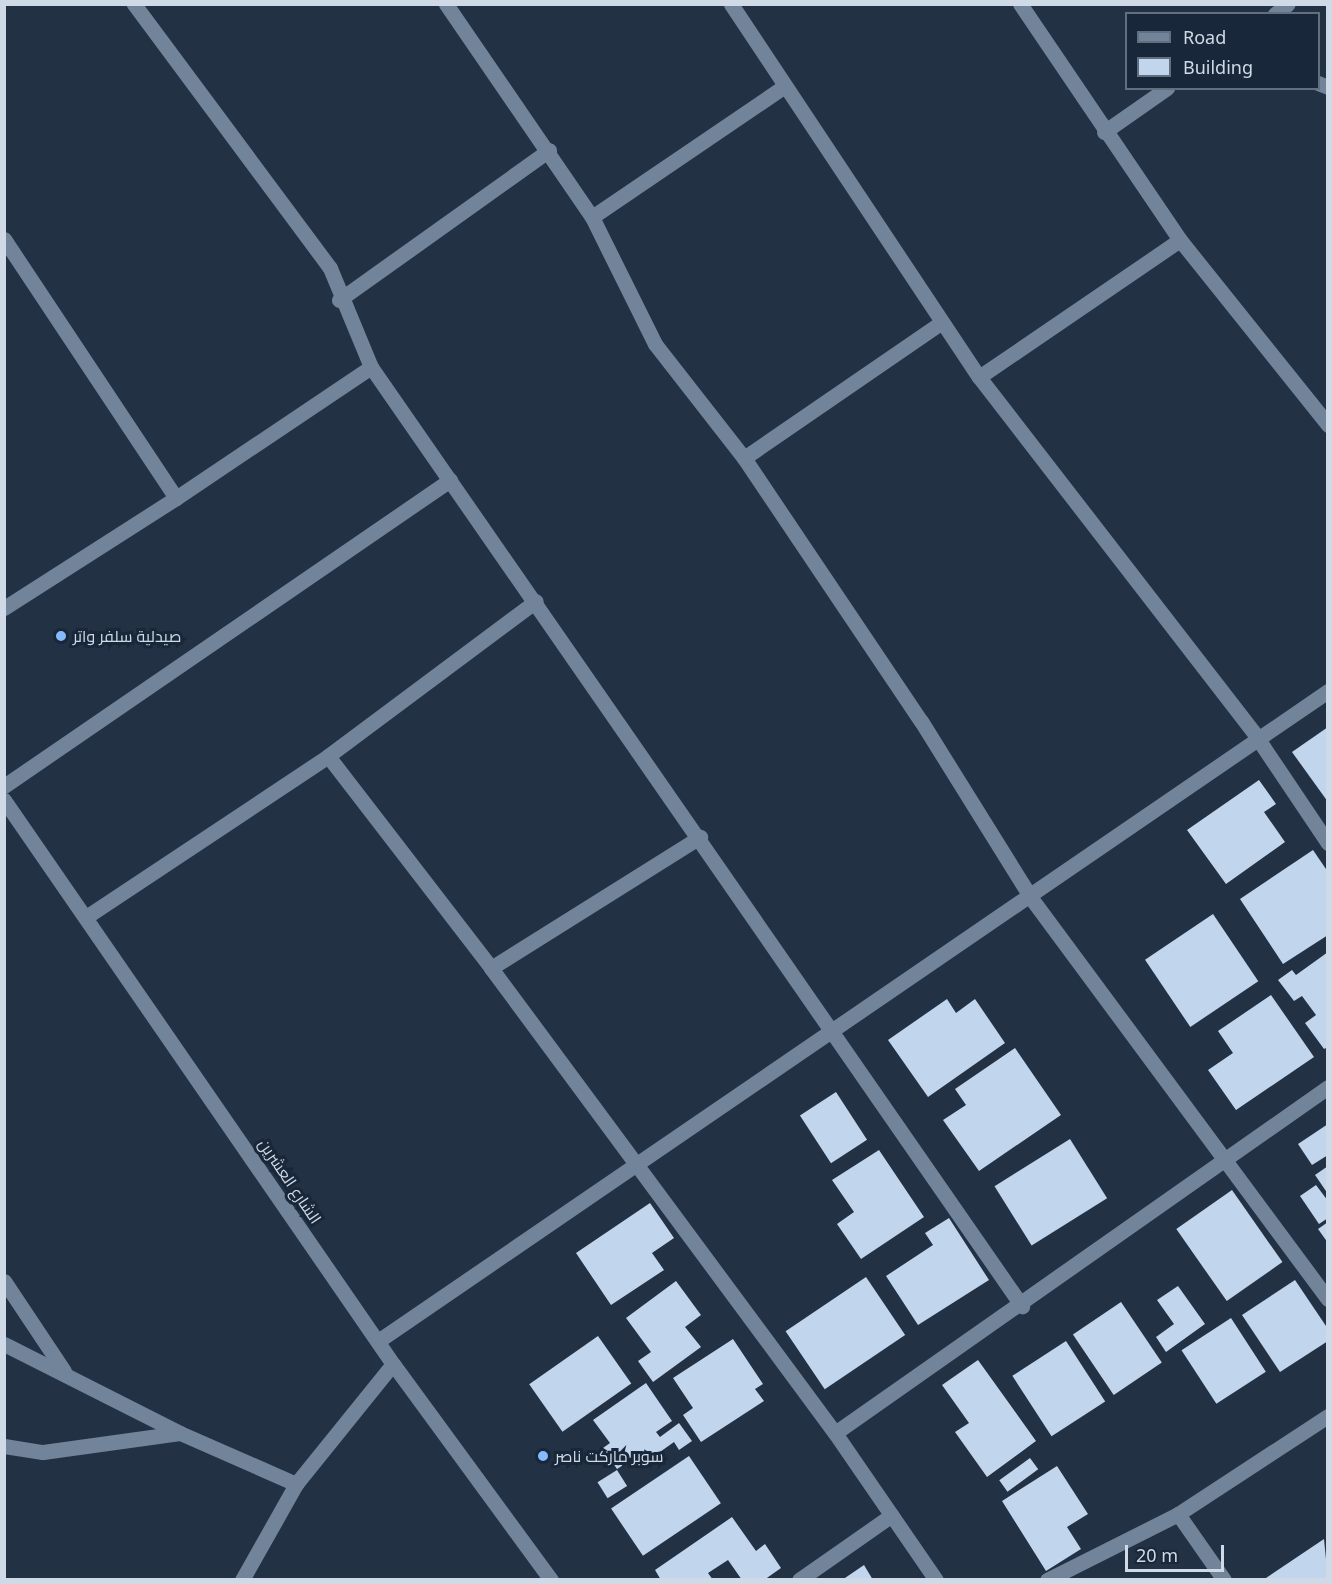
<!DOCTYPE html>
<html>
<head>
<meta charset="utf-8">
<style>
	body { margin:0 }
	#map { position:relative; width:1332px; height:1584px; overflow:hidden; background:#223144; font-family:"Noto Sans",Cairo,sans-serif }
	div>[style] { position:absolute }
	.building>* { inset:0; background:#c1d5ed; transform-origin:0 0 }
	.service>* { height:15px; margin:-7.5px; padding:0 7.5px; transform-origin:7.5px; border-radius:7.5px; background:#72849a }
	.minor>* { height:15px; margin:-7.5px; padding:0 7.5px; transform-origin:7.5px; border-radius:7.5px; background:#72849a }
	.tertiary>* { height:15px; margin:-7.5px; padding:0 7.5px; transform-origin:7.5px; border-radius:7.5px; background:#72849a }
	.dots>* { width:16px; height:16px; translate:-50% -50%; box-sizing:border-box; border:3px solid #18273a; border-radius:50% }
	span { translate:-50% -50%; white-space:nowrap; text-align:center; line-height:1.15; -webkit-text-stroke:6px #18273a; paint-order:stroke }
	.poi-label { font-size:16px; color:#d0dae6 }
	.left { translate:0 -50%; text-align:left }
	.street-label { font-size:16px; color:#d0dae6 }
	.frame { position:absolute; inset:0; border:6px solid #d0dae6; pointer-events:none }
	.legend { position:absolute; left:1125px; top:12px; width:195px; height:78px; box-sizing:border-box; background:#18273a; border:2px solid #626f7f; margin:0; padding:8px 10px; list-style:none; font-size:18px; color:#d0dae6 }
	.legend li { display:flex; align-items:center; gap:12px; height:30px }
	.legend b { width:30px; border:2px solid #626f7f }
	.scale { position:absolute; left:1125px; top:1545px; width:99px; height:27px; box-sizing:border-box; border:3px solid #d0dae6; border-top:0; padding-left:8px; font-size:18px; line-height:21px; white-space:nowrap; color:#d0dae6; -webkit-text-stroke:4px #18273a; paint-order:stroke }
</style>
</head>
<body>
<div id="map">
	<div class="building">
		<div style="clip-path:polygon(1328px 727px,1328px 802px,1292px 752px)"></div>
		<div style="clip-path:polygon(1259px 780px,1276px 804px,1264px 812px,1285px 842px,1226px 884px,1187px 830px)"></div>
		<div style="clip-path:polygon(1313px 850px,1328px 872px,1328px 935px,1283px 964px,1240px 899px)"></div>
		<div style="left:1213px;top:914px;width:81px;height:82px;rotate:56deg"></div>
		<div style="clip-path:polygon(1328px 952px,1328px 1047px,1324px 1049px,1305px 1023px,1316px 1015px,1302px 996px,1294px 1001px,1278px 980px,1292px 970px,1296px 975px)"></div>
		<div style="clip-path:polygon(1271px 995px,1314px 1057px,1236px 1110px,1208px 1070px,1233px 1053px,1218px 1031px)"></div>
		<div style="clip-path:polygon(947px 999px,956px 1013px,975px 999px,1005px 1043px,928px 1097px,888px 1040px)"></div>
		<div style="clip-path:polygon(1015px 1048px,1061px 1115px,979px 1171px,943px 1120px,966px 1105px,955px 1089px)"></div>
		<div style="left:836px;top:1092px;width:57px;height:43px;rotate:57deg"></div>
		<div style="clip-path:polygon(1328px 1124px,1328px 1155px,1312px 1165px,1298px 1144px)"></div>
		<div style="left:1070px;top:1139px;width:70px;height:89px;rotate:58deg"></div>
		<div style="clip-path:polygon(879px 1150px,924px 1217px,861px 1259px,837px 1224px,854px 1212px,832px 1180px)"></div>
		<div style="clip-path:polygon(1328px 1166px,1328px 1194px,1315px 1175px)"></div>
		<div style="clip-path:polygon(1316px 1185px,1328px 1201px,1328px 1218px,1319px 1224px,1300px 1196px)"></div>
		<div style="left:1232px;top:1190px;width:88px;height:68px;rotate:55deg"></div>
		<div style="clip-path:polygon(650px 1203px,674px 1238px,652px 1253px,664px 1270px,611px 1305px,576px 1253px)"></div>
		<div style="clip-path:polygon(949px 1218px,989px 1280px,918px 1325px,886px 1276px,933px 1245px,925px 1233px)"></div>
		<div style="clip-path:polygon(1328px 1222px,1328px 1243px,1318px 1229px)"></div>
		<div style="left:866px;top:1277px;width:70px;height:97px;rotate:56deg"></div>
		<div style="clip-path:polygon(1295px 1280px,1328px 1329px,1328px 1341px,1280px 1372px,1242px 1315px)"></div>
		<div style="clip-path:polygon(676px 1281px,701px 1315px,685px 1327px,701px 1347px,653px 1382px,638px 1361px,651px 1352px,626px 1318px)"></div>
		<div style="clip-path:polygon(1178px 1286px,1205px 1324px,1166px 1352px,1156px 1337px,1174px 1324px,1157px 1300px)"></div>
		<div style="left:1121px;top:1302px;width:73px;height:58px;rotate:56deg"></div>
		<div style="left:1231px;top:1318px;width:64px;height:59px;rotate:57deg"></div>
		<div style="left:598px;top:1336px;width:58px;height:84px;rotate:55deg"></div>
		<div style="clip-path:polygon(733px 1339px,763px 1384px,755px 1389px,764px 1401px,701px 1442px,683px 1415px,693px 1408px,673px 1378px)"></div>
		<div style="left:1066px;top:1341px;width:72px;height:64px;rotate:57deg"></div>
		<div style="clip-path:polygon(978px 1360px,1036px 1441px,987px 1477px,955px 1432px,969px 1423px,942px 1385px)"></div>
		<div style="clip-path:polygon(646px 1383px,672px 1421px,656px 1432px,660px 1437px,679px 1423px,692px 1441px,679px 1450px,674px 1442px,643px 1464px,637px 1456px,617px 1469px,603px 1448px,610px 1443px,593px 1420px)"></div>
		<div style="left:689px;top:1456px;width:57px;height:94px;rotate:56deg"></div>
		<div style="left:1030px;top:1458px;width:14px;height:38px;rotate:54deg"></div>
		<div style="clip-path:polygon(1057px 1466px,1088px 1514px,1067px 1527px,1081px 1549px,1046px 1571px,1002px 1501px)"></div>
		<div style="left:617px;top:1470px;width:19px;height:23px;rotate:58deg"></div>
		<div style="clip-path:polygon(732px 1517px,756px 1551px,765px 1544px,781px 1568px,764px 1580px,742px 1580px,728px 1560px,708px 1573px,713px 1580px,661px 1580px,655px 1570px)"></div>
		<div style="clip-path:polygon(1324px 1539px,1328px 1580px,1263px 1580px)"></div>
		<div style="clip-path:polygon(864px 1565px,873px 1580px,842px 1580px)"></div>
	</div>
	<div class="service">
		<div style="left:4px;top:1446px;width:39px;rotate:9deg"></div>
		<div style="left:43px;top:1452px;width:138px;rotate:-7.9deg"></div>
	</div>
	<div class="minor">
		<div style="left:446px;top:4px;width:258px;rotate:55.6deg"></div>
		<div style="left:592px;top:217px;width:142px;rotate:63.6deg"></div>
		<div style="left:655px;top:344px;width:145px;rotate:52deg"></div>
		<div style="left:744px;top:458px;width:317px;rotate:56.1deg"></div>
		<div style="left:921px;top:721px;width:208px;rotate:58.1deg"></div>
		<div style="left:1031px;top:898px;width:499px;rotate:53.5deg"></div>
		<div style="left:731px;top:4px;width:448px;rotate:56.4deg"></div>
		<div style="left:979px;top:377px;width:453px;rotate:52.3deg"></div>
		<div style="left:1256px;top:736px;width:129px;rotate:56.1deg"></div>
		<div style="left:1275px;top:14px;width:16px;rotate:-38deg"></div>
		<div style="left:1318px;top:83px;width:11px;rotate:22deg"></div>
		<div style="left:1104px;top:132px;width:77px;rotate:-34.9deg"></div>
		<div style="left:592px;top:217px;width:233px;rotate:-34.2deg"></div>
		<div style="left:4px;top:239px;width:311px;rotate:56.4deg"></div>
		<div style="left:176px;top:498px;width:235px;rotate:-33.9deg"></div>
		<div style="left:371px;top:367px;width:107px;rotate:-112.5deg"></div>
		<div style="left:330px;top:268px;width:329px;rotate:-126.6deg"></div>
		<div style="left:1180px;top:240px;width:237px;rotate:51.3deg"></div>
		<div style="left:339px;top:300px;width:258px;rotate:-35.5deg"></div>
		<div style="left:371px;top:367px;width:1143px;rotate:55.27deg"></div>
		<div style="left:979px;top:377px;width:243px;rotate:-34.3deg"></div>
		<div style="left:1180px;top:240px;width:285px;rotate:-124.1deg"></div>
		<div style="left:744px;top:458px;width:240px;rotate:-34.5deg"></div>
		<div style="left:4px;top:608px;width:204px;rotate:-32.6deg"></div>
		<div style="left:328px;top:756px;width:267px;rotate:52.4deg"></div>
		<div style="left:491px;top:968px;width:247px;rotate:-32.1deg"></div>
		<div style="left:4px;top:786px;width:541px;rotate:-34.45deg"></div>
		<div style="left:86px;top:917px;width:291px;rotate:-33.6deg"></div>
		<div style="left:328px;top:756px;width:259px;rotate:-36.7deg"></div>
		<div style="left:491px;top:968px;width:578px;rotate:53.51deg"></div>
		<div style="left:835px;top:1433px;width:178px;rotate:55.5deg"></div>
		<div style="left:4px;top:1281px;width:108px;rotate:56.3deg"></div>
		<div style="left:4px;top:1344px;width:197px;rotate:26.8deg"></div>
		<div style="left:180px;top:1433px;width:127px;rotate:23.7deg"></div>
		<div style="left:835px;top:1433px;width:602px;rotate:-35.06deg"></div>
		<div style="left:1178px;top:1514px;width:80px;rotate:55.1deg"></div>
		<div style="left:242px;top:1580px;width:110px;rotate:-60.6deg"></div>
		<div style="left:296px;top:1484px;width:154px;rotate:-51.1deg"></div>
		<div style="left:799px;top:1580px;width:113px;rotate:-35deg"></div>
		<div style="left:1047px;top:1580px;width:147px;rotate:-26.7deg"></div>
		<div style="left:1178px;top:1514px;width:179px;rotate:-33.2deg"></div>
	</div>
	<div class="tertiary">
		<div style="left:4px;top:800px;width:685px;rotate:55.41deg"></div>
		<div style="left:393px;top:1364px;width:268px;rotate:53.8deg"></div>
		<div style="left:378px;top:1341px;width:1151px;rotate:-34.38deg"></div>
	</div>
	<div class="dots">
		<div style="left:61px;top:636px;background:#86bbfb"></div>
		<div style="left:543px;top:1456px;background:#86bbfb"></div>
	</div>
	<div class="poi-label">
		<span class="left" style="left:73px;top:636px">صيدلية سلفر واتر</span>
		<span class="left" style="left:555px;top:1456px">سوبر ماركت ناصر</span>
	</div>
	<div class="street-label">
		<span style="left:290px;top:1181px;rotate:56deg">الشارع العشرين</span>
	</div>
	<div class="frame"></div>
	<ul class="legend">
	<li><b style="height:8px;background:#72849a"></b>Road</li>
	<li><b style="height:16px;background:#c1d5ed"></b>Building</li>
	</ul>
	<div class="scale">20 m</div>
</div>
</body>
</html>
